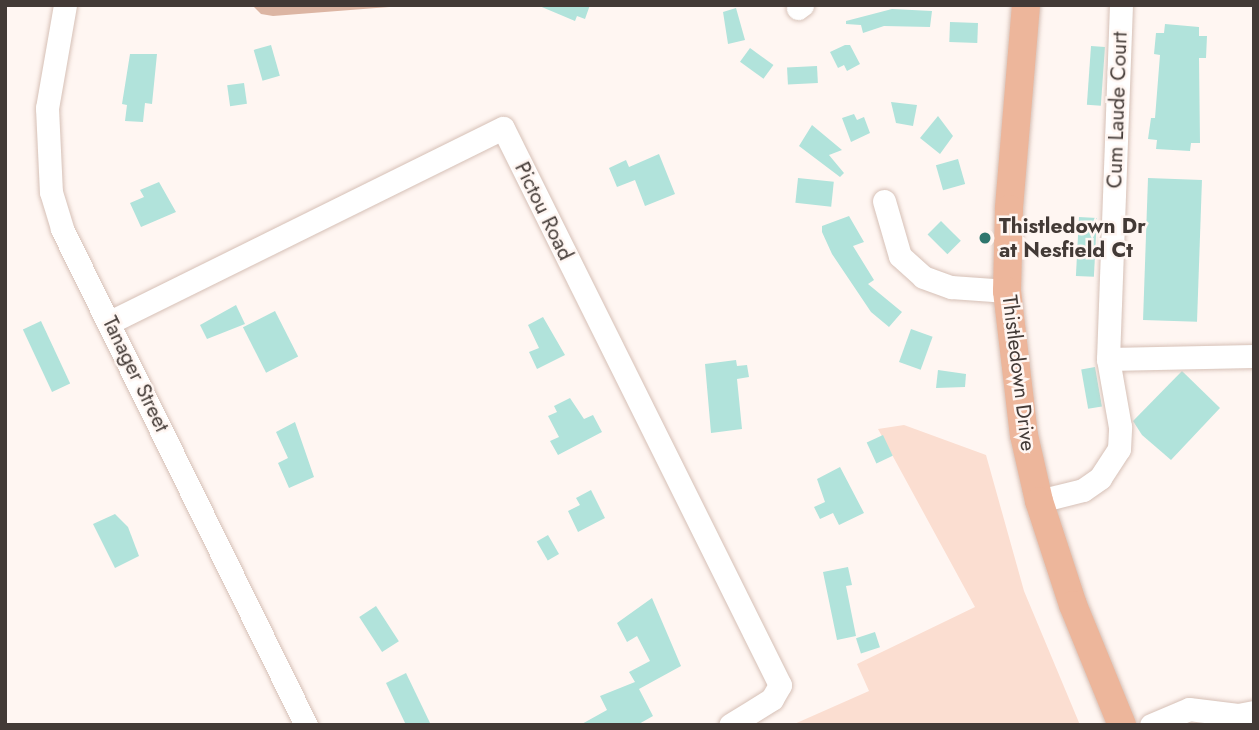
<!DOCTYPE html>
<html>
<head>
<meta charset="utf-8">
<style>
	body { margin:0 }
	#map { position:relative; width:1259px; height:730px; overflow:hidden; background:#fff6f2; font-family:Jost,sans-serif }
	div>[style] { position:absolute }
	.green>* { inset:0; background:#fbded1 }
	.water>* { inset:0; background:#dcb5a3 }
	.building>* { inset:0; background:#b1e3db; transform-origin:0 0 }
	.roads { filter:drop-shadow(0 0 2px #d6c0b6) drop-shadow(0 0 2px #d6c0b6) }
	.minor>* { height:23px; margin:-11.5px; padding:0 11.5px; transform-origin:11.5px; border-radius:11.5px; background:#fff }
	.major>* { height:28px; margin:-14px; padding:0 14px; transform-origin:14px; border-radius:14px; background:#edb69b }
	.dots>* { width:19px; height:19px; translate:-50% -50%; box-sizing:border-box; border:4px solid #fff6f2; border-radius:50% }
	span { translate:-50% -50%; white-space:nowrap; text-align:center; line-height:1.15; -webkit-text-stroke:5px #fff6f2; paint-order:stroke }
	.street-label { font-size:21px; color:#433a36 }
	.poi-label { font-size:21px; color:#433a36; font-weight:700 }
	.left { translate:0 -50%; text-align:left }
	.frame { position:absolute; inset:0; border:7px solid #433a36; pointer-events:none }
</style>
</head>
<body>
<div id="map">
	<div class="green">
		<div style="clip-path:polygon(904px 425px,986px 455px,1024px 591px,1080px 725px,792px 725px,869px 691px,857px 664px,975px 607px,878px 429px)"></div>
	</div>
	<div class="water">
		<div style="clip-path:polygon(252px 5px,415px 5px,273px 16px,261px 14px)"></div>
	</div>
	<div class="building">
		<div style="clip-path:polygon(537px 5px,590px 5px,585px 19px,577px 16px,575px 21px)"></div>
		<div style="clip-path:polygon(736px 8px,745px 40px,728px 44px,723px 12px)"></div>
		<div style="clip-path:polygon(892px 9px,932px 11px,930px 27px,884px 26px,863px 33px,861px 25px,846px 24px,846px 21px)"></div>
		<div style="left:950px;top:22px;width:28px;height:20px;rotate:2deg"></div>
		<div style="clip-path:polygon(1165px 24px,1199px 27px,1199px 36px,1207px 36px,1206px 58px,1199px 58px,1200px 143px,1191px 143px,1190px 151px,1156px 149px,1157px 140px,1148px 139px,1151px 118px,1155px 118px,1160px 55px,1154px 54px,1156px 33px,1164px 33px)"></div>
		<div style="left:271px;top:45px;width:32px;height:18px;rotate:74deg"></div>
		<div style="clip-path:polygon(845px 45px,850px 45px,860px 64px,847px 71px,844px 65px,838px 68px,830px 52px)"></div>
		<div style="left:1091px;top:46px;width:14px;height:59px;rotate:4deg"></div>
		<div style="left:750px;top:48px;width:29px;height:17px;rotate:36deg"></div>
		<div style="clip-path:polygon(130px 54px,157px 54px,152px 104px,145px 103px,143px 122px,125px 121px,127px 105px,122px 104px)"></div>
		<div style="left:817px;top:66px;width:17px;height:30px;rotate:87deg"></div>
		<div style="left:244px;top:83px;width:21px;height:17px;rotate:82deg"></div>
		<div style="clip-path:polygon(891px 102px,917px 105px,913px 126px,896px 123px)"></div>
		<div style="clip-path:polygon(854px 114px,857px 120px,864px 117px,870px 133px,851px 142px,842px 118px)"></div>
		<div style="clip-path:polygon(938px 116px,953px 136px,940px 154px,920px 138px)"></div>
		<div style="clip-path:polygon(812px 125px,842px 150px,829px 155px,844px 173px,840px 177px,799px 146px)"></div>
		<div style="clip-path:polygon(659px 154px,675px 194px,645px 206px,635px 180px,617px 187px,609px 168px,626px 160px,629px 167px)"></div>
		<div style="left:958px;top:159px;width:26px;height:23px;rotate:74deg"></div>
		<div style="left:798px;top:178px;width:36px;height:25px;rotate:6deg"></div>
		<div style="left:1148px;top:178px;width:54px;height:142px;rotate:2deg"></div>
		<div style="clip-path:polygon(159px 182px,176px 212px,141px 227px,130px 203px,144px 197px,140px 190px)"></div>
		<div style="clip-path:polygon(849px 216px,864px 242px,853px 246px,874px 280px,868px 284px,902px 312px,889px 327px,871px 312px,832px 254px,822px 232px,822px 226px)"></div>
		<div style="left:1079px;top:217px;width:18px;height:59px;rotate:3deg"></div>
		<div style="left:941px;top:221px;width:28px;height:19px;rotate:45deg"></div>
		<div style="clip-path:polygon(236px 305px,245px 324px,207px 339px,200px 325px)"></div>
		<div style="left:275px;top:311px;width:51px;height:36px;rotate:63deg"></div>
		<div style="clip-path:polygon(543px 317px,565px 355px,537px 369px,529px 352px,539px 348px,528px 325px)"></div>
		<div style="left:41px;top:321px;width:69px;height:20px;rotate:65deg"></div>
		<div style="left:911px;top:329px;width:23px;height:35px;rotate:20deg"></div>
		<div style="clip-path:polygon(736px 360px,737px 366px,747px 365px,749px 377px,737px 379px,742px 429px,711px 433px,705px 364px)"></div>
		<div style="left:1095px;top:367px;width:40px;height:14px;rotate:80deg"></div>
		<div style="clip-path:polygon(938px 370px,966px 374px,965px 387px,936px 388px)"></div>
		<div style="clip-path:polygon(1182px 371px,1220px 408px,1171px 460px,1142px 435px,1133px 421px)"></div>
		<div style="clip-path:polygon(570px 398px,584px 419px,593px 415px,602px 432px,558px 455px,550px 441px,559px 437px,548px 416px,557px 412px,554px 406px)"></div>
		<div style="clip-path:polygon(295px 422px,314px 477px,289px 488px,278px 463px,288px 458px,276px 432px)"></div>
		<div style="left:883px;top:435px;width:23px;height:18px;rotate:65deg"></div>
		<div style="clip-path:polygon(840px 467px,864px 513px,839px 525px,833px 513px,820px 519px,814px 507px,825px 502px,817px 479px)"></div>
		<div style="clip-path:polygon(591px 490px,605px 518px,578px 532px,568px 511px,580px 505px,576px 498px)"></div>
		<div style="clip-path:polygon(115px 514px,128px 527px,139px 556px,115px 568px,93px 524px)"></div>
		<div style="left:548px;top:535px;width:22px;height:13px;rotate:60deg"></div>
		<div style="clip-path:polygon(848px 567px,852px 585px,846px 586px,856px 636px,837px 640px,823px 572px)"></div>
		<div style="clip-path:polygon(652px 598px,681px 666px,639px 689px,653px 716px,637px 725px,580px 725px,607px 710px,600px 696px,635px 682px,629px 672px,650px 661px,637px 636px,627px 642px,617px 623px)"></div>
		<div style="left:376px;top:606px;width:42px;height:20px;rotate:57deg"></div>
		<div style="left:875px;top:632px;width:16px;height:20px;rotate:72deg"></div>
		<div style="clip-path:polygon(406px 673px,431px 725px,406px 725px,386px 683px)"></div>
	</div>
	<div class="roads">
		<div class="minor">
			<div style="left:65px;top:5px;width:105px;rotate:99.9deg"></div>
			<div style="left:47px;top:108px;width:84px;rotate:87.3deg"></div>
			<div style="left:51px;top:192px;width:39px;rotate:73deg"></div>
			<div style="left:62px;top:229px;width:553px;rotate:63.81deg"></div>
			<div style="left:798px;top:8px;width:5px;rotate:-37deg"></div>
			<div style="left:884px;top:201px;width:57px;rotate:73.8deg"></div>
			<div style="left:900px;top:256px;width:31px;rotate:42deg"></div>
			<div style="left:923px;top:277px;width:30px;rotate:20deg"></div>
			<div style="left:951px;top:287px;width:56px;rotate:4.1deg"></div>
			<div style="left:110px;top:322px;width:438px;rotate:-26.3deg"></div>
			<div style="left:503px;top:128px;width:622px;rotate:63.56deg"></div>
			<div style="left:780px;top:685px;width:16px;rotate:120deg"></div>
			<div style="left:772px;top:699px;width:49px;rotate:148.2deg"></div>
			<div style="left:1108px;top:359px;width:146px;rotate:-1.2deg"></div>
			<div style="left:1039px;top:501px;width:45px;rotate:-14deg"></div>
			<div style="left:1083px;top:490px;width:21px;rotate:-35deg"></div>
			<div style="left:1100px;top:478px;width:35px;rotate:-57deg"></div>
			<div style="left:1119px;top:449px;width:22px;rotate:-87deg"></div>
			<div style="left:1120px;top:427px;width:69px;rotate:-100deg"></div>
			<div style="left:1108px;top:359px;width:354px;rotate:-87.9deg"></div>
			<div style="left:1151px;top:725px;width:41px;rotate:-22.8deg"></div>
			<div style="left:1189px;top:709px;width:49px;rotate:7deg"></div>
			<div style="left:1238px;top:715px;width:16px;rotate:-11deg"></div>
		</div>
		<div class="major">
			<div style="left:1026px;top:5px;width:205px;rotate:94.8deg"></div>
			<div style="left:1009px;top:209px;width:82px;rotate:91.4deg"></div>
			<div style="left:1007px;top:291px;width:145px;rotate:83.3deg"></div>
			<div style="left:1024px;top:435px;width:68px;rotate:77.2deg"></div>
			<div style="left:1039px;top:501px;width:109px;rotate:71.9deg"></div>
			<div style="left:1073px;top:605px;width:130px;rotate:67.8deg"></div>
		</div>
	</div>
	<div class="dots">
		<div style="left:985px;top:238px;background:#2f766d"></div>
	</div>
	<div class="street-label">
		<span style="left:1117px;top:110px;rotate:-88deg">Cum Laude Court</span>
		<span style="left:544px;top:211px;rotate:64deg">Pictou Road</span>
		<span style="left:1019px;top:373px;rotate:83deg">Thistledown Drive</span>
		<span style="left:136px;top:374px;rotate:64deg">Tanager Street</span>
	</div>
	<div class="poi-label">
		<span class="left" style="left:999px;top:238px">Thistledown Dr<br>at Nesfield Ct</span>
	</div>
	<div class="frame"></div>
</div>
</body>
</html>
